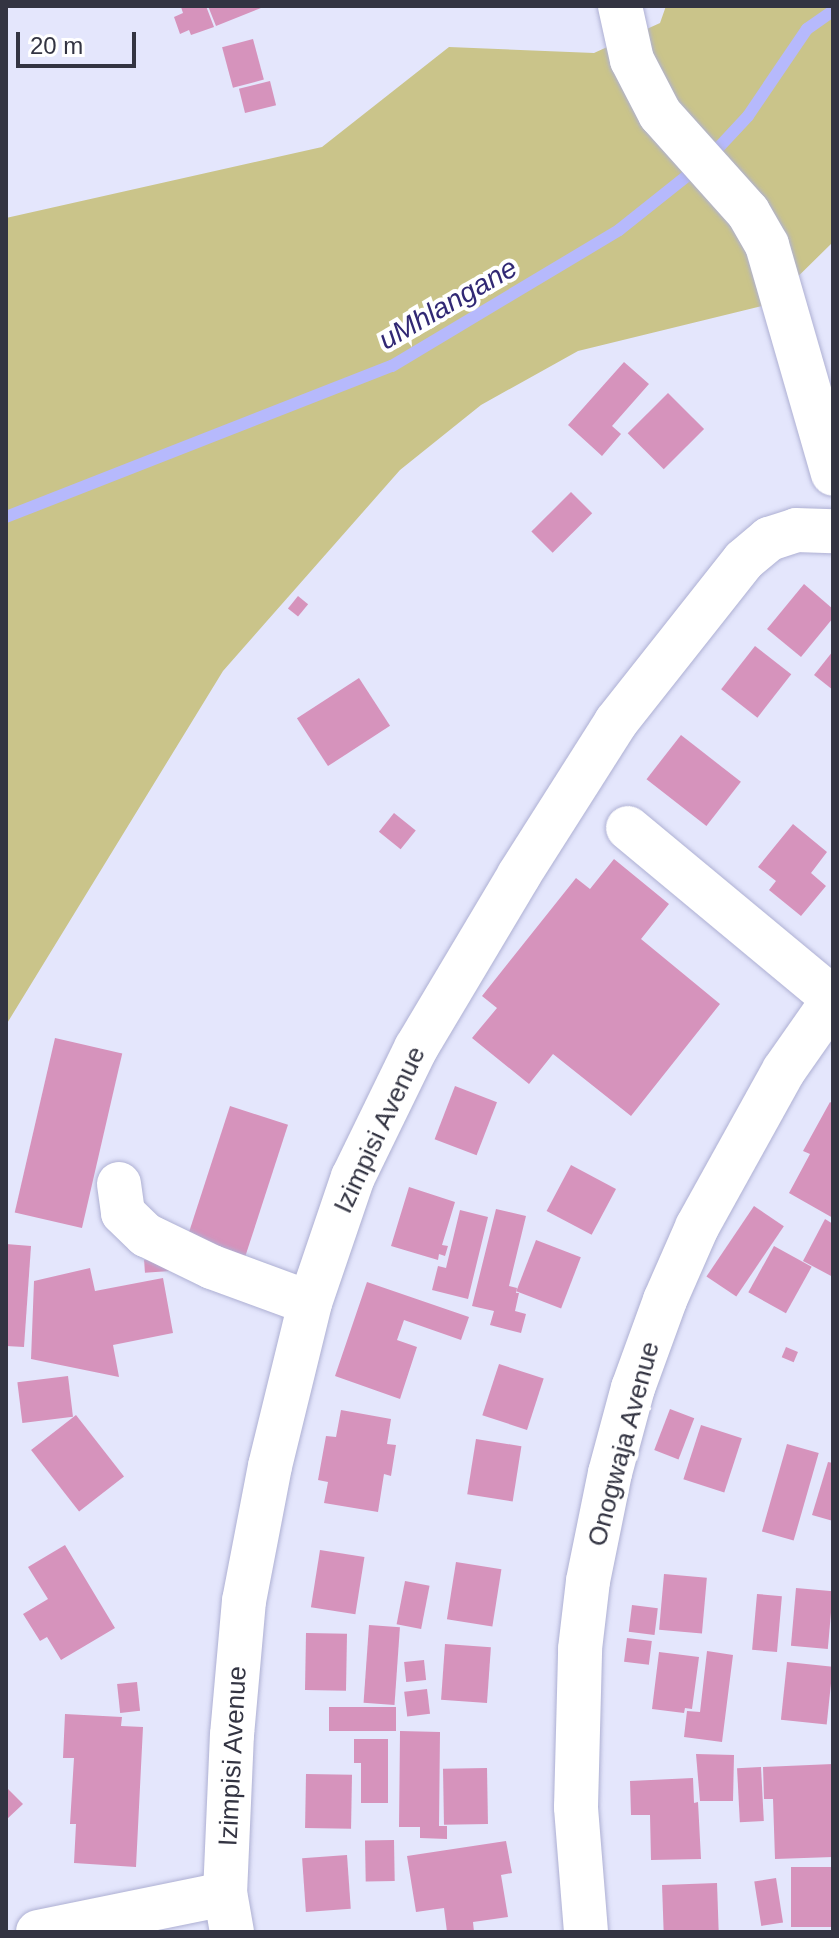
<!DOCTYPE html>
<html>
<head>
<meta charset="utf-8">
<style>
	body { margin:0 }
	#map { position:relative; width:839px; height:1938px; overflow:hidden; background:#e4e6fc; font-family:Helvetica,sans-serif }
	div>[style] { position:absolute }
	.green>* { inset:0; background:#cac48a }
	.stream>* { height:12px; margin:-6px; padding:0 6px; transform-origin:6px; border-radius:6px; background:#b6b9fc }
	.building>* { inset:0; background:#d693bc; transform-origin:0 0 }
	.roads { filter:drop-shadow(0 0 2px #aeb0d3) drop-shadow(0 0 2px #aeb0d3) }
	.minor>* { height:44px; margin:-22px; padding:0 22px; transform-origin:22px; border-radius:22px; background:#fff }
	span { translate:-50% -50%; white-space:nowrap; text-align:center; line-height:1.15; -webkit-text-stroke:8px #fff; paint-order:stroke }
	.street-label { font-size:26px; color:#333442 }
	.water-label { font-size:28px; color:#312874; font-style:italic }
	.frame { position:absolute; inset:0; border:8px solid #333442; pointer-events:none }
	.scale { position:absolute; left:16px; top:32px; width:120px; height:36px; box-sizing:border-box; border:4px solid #333442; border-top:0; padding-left:10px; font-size:24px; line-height:28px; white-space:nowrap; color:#333442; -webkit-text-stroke:6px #fff; paint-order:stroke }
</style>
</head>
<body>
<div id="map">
	<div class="green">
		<div style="clip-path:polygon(666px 6px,833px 6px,833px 242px,770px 304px,578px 351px,481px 405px,400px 470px,223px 671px,6px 1025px,6px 218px,322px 147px,449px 47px,594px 53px,660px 23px)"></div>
	</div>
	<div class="stream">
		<div style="left:6px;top:517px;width:414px;rotate:-21.4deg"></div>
		<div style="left:392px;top:366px;width:265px;rotate:-30.9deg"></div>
		<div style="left:619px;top:230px;width:112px;rotate:-38.5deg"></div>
		<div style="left:707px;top:160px;width:60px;rotate:-47deg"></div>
		<div style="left:748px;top:116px;width:105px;rotate:-55.9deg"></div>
		<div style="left:807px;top:29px;width:32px;rotate:-35deg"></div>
	</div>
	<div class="building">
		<div style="clip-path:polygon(206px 6px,214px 27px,191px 35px,189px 30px,180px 34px,174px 17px,183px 13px,181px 7px)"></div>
		<div style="clip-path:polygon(208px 6px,266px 6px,216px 26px)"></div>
		<div style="left:253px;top:39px;width:42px;height:32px;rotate:75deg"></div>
		<div style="left:270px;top:81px;width:25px;height:32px;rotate:76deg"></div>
		<div style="clip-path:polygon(624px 362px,649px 384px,612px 426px,621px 434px,602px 456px,568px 425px)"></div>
		<div style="left:668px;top:393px;width:51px;height:57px;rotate:45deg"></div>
		<div style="left:571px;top:492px;width:30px;height:56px;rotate:45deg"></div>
		<div style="clip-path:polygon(804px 584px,833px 609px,833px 618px,801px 657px,767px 629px)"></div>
		<div style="left:298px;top:596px;width:13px;height:16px;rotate:39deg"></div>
		<div style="left:755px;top:646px;width:46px;height:55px;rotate:38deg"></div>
		<div style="clip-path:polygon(833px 651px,833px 690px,814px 675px)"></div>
		<div style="left:359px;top:678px;width:57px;height:74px;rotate:57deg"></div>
		<div style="left:681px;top:735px;width:76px;height:56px;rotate:38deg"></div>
		<div style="left:394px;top:813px;width:28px;height:24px;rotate:39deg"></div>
		<div style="clip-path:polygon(793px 824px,827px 852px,811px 873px,826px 886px,801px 916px,769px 890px,776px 881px,758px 867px)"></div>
		<div style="clip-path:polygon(614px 859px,669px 904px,641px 939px,720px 1004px,631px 1116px,553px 1054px,529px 1084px,472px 1038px,497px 1008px,482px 996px,576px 878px,590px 889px)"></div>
		<div style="left:55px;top:1038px;width:69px;height:179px;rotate:13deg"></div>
		<div style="left:455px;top:1086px;width:45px;height:57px;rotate:21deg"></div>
		<div style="clip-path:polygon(830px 1102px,833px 1104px,833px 1218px,789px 1193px,810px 1154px,803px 1151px)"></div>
		<div style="left:230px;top:1106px;width:61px;height:139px;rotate:18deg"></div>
		<div style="left:571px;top:1165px;width:51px;height:52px;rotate:28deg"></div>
		<div style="clip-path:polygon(409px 1187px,455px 1202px,442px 1245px,448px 1246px,445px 1256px,439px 1254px,438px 1260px,391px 1246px)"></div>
		<div style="left:754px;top:1206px;width:36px;height:85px;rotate:34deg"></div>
		<div style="clip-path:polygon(496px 1209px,526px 1216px,509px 1286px,517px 1288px,516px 1293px,519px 1293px,515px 1311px,526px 1314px,521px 1333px,490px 1325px,494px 1311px,472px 1306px)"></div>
		<div style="clip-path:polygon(460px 1210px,488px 1217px,468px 1299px,432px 1290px,438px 1266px,446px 1268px)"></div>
		<div style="clip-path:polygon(825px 1219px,833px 1224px,833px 1277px,803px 1261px)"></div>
		<div style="left:536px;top:1240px;width:48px;height:55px;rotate:21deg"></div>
		<div style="clip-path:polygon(6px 1244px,31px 1246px,24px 1347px,6px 1346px)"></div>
		<div style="left:774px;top:1246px;width:43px;height:53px;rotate:29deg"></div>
		<div style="left:169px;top:1258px;width:13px;height:25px;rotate:86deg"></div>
		<div style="clip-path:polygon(90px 1268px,95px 1291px,163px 1278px,173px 1333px,113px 1345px,119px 1377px,31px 1359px,34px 1281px)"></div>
		<div style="clip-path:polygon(367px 1282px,469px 1317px,461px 1340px,404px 1320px,397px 1340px,417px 1347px,400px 1399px,335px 1376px)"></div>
		<div style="left:786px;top:1347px;width:13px;height:11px;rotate:23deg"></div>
		<div style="left:499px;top:1364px;width:47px;height:54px;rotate:18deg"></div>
		<div style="left:68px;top:1376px;width:41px;height:51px;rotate:83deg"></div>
		<div style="left:670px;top:1409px;width:26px;height:44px;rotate:21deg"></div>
		<div style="clip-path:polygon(341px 1410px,391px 1419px,387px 1444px,396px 1445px,391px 1476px,384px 1474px,378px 1512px,324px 1503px,328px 1482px,318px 1480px,326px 1436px,336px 1437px)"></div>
		<div style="left:76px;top:1415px;width:78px;height:57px;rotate:52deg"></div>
		<div style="left:701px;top:1425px;width:43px;height:57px;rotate:18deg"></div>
		<div style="left:476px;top:1439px;width:46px;height:56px;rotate:9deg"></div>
		<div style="left:787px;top:1444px;width:33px;height:91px;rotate:16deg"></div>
		<div style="clip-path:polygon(828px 1462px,833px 1463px,833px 1521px,812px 1515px)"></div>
		<div style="clip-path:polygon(65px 1545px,115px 1628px,61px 1660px,47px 1637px,40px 1641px,23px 1614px,48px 1599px,28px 1567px)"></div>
		<div style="left:320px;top:1550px;width:45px;height:58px;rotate:9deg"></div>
		<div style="left:456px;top:1562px;width:46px;height:58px;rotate:9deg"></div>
		<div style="left:664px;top:1574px;width:43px;height:56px;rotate:5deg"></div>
		<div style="left:405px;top:1581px;width:25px;height:44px;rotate:11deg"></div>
		<div style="left:796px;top:1588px;width:37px;height:58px;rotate:5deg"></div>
		<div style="left:757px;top:1594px;width:25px;height:56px;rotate:5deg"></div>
		<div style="left:632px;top:1605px;width:26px;height:27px;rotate:7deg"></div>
		<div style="left:369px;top:1625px;width:31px;height:78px;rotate:4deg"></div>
		<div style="left:306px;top:1633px;width:41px;height:57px;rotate:1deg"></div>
		<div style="left:627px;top:1638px;width:25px;height:24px;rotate:7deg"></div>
		<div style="left:445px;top:1644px;width:46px;height:56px;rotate:4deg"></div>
		<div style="clip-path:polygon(707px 1651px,733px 1655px,722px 1742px,684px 1737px,687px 1711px,700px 1712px)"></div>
		<div style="clip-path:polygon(659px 1652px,699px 1657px,692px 1709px,685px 1708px,684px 1713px,652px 1709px)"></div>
		<div style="left:424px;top:1660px;width:20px;height:20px;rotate:84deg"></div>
		<div style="left:787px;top:1662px;width:46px;height:58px;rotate:6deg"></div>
		<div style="left:137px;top:1682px;width:29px;height:20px;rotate:84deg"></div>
		<div style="left:427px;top:1689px;width:25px;height:23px;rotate:83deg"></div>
		<div style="left:329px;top:1707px;width:67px;height:24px"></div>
		<div style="clip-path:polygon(65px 1714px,122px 1717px,121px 1726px,143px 1727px,136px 1867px,74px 1863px,76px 1824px,70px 1824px,74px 1758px,63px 1758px)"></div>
		<div style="clip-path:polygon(400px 1731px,440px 1732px,439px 1826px,447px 1826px,447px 1839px,420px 1838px,420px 1827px,399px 1827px)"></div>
		<div style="clip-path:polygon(354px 1739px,388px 1739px,388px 1803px,361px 1803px,361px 1763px,354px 1763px)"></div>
		<div style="clip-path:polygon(696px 1754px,734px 1755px,733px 1801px,700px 1801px)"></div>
		<div style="clip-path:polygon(833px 1764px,833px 1857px,775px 1859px,773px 1799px,764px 1799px,763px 1767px)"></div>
		<div style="left:761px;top:1767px;width:54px;height:24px;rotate:87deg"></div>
		<div style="left:487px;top:1768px;width:56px;height:44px;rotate:89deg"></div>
		<div style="left:306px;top:1774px;width:46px;height:54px;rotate:1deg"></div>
		<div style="clip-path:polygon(693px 1778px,694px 1803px,698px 1802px,701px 1859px,651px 1860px,650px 1815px,631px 1815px,630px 1781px)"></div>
		<div style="clip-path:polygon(6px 1787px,23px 1804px,6px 1820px)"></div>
		<div style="left:394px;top:1840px;width:41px;height:29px;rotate:89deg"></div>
		<div style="clip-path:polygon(506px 1841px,512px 1873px,501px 1875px,508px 1917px,473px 1922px,474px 1932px,447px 1932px,444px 1908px,416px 1912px,407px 1856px)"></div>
		<div style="left:347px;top:1855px;width:54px;height:45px;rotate:86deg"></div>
		<div style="left:833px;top:1867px;width:60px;height:42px;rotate:90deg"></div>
		<div style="left:776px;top:1878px;width:45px;height:22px;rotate:81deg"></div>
		<div style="left:717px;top:1883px;width:49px;height:55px;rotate:88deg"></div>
	</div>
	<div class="roads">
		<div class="minor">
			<div style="left:620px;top:6px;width:55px;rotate:77.5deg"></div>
			<div style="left:632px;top:60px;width:61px;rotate:62.6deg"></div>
			<div style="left:660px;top:114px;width:132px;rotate:48.1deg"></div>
			<div style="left:748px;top:212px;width:38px;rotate:60deg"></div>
			<div style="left:767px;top:245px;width:238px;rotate:73.9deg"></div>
			<div style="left:628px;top:828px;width:266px;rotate:39.7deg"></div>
			<div style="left:119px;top:1184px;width:29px;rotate:82deg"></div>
			<div style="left:123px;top:1213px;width:32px;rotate:44deg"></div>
			<div style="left:146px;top:1235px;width:73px;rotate:25.9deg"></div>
			<div style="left:212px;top:1267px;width:104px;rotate:20.2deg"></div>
			<div style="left:38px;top:1932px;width:191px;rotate:-11.5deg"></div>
			<div style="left:232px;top:1932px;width:39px;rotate:-100deg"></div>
			<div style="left:225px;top:1894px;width:159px;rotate:-87.5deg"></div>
			<div style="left:232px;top:1735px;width:135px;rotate:-84.9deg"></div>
			<div style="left:244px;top:1601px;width:137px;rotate:-79.1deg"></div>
			<div style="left:270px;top:1466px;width:168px;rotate:-76.2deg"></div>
			<div style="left:310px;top:1303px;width:133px;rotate:-71.2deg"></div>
			<div style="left:353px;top:1177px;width:144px;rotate:-64deg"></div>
			<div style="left:416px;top:1048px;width:201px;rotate:-59.2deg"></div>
			<div style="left:519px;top:875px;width:181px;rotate:-57.6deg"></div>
			<div style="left:616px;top:722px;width:206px;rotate:-51.7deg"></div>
			<div style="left:744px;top:560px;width:33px;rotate:-40deg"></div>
			<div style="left:769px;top:539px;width:28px;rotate:-18deg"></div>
			<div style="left:796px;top:530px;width:37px;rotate:2deg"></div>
			<div style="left:586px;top:1932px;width:125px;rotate:-94.6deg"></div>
			<div style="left:576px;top:1807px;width:158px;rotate:-88.5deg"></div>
			<div style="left:580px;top:1649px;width:68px;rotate:-83.3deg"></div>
			<div style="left:588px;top:1581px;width:110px;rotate:-78.5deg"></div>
			<div style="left:610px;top:1473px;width:88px;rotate:-74.9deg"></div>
			<div style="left:633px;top:1388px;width:94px;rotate:-70deg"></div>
			<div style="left:665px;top:1300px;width:80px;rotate:-66.3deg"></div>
			<div style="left:697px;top:1227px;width:179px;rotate:-61deg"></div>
			<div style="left:784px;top:1070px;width:85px;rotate:-55deg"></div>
		</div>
	</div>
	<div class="street-label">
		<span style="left:380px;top:1130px;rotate:-65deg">Izimpisi Avenue</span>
		<span style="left:624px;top:1444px;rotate:-75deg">Onogwaja Avenue</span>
		<span style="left:233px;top:1756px;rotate:-87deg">Izimpisi Avenue</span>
	</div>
	<div class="water-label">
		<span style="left:448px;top:304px;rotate:-30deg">uMhlangane</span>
	</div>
	<div class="frame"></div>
	<div class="scale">20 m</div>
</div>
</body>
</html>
